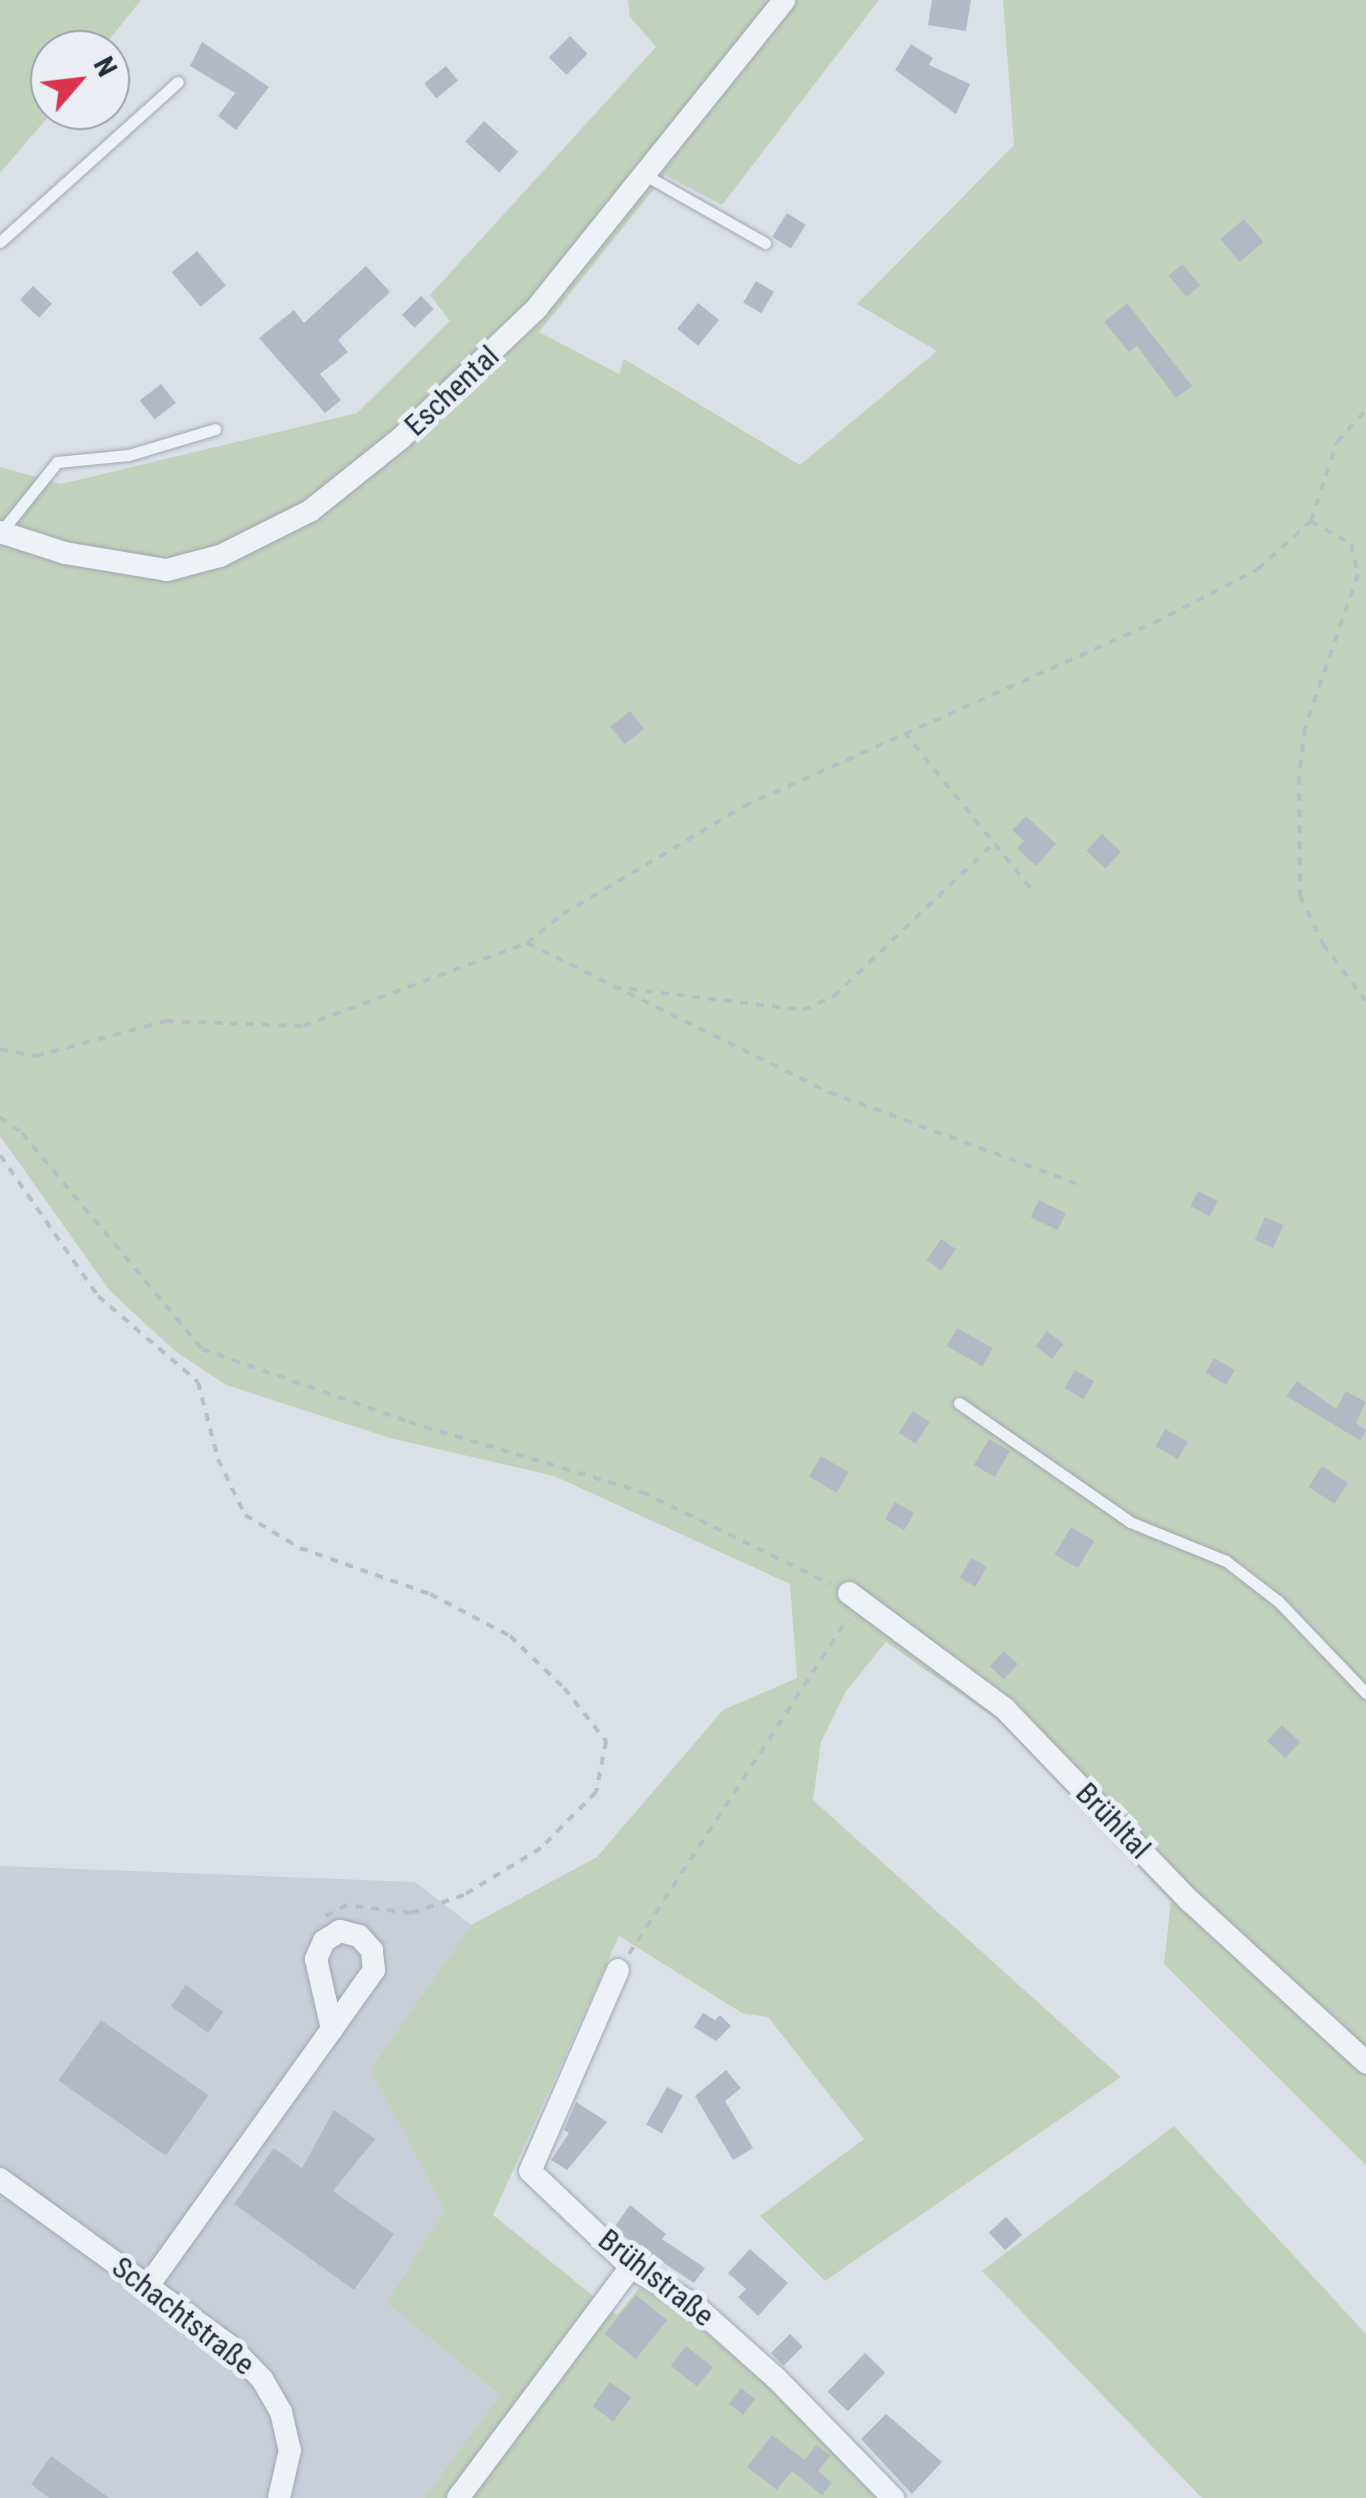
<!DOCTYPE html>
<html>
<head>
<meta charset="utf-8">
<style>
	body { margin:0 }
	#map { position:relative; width:1366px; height:2498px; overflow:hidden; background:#dbe0e7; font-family:"Roboto Condensed",sans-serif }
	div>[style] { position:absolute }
	.built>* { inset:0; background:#c9cfd9 }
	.green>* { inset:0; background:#c1d2bc }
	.building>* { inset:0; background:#b2b9c4; transform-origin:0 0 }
	.path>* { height:4px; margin-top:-2px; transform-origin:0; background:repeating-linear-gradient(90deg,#b9bec5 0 8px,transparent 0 16px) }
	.roads { filter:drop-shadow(0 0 2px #a0a7b1) drop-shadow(0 0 2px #a0a7b1) }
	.lane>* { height:11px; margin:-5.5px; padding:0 5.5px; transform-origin:5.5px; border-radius:5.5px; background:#eef1f5 }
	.street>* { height:22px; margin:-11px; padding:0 11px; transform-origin:11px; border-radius:11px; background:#eef1f5 }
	span { translate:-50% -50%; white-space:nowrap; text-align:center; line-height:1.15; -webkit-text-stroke:10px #ebeff5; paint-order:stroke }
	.street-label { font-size:30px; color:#242e3e }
	.north { position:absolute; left:30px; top:30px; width:100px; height:100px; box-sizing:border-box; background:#ebeff5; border:2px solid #9ba2ac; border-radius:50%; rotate:62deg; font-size:28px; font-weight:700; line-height:40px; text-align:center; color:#242e3e }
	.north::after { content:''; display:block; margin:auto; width:35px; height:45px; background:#d9344b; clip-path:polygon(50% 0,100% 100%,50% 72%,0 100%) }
</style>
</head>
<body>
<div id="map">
	<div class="built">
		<div style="clip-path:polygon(0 1866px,415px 1882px,471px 1925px,370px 2069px,445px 2210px,386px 2303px,500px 2395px,424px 2498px,0 2498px)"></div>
	</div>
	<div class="green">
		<div style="clip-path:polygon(0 0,141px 0,101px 50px,50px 50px,54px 110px,0 173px)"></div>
		<div style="clip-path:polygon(628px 0,879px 0,722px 205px,665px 175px,539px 332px,619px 374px,624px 359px,800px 465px,937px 351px,857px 304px,1014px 145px,1003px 0,1366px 0,1366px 2165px,1164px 1964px,1171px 1901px,999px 1721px,886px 1642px,846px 1691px,821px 1742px,813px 1800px,1121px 2077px,825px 2281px,760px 2216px,864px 2139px,768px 2017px,742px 2013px,619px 1936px,493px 2215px,617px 2315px,639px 2288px,678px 2309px,774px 2390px,878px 2498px,424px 2498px,500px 2395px,386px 2303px,445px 2210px,370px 2069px,471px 1925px,597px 1857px,723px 1710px,797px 1678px,790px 1584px,554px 1476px,390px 1438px,226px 1385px,175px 1351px,110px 1291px,0 1136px,0 467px,61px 484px,357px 413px,450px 321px,430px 295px,656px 47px,630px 17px)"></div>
		<div style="clip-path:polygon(1174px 2126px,1366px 2334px,1366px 2498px,1202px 2498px,982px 2271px)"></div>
	</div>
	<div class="building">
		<div style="clip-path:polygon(932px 0,971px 0,966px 31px,928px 25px)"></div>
		<div style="left:570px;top:36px;width:25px;height:30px;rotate:45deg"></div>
		<div style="clip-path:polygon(202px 42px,269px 87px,236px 130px,218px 116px,235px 93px,190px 66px)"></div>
		<div style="clip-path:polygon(911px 44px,933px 58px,929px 65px,970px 84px,956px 114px,895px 70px)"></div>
		<div style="left:446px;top:66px;width:19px;height:28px;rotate:51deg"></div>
		<div style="left:484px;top:121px;width:46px;height:28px;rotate:42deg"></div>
		<div style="left:787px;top:213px;width:22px;height:28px;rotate:32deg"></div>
		<div style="left:1244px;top:219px;width:30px;height:31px;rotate:50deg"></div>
		<div style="left:197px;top:251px;width:45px;height:33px;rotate:50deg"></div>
		<div style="left:1182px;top:264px;width:28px;height:18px;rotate:49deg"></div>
		<div style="clip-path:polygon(366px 266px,390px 292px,338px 340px,348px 352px,320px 374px,341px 400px,325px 413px,259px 338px,294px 310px,304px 323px)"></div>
		<div style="left:756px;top:281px;width:21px;height:25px;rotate:31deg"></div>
		<div style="left:33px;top:286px;width:26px;height:19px;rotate:43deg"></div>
		<div style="left:421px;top:296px;width:18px;height:27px;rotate:45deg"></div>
		<div style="left:698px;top:303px;width:27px;height:33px;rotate:39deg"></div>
		<div style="clip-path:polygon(1127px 303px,1192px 386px,1176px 398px,1137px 346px,1129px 352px,1104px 322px)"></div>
		<div style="left:161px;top:384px;width:24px;height:27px;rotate:52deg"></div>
		<div style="left:630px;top:711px;width:23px;height:25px;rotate:52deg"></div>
		<div style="clip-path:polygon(1026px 816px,1056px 844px,1036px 866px,1017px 848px,1024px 841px,1012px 830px)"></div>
		<div style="left:1102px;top:834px;width:26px;height:23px;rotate:43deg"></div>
		<div style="left:1198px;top:1191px;width:22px;height:17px;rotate:27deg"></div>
		<div style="left:1039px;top:1200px;width:30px;height:19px;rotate:26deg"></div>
		<div style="left:1265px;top:1217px;width:20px;height:25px;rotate:24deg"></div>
		<div style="left:941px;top:1239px;width:18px;height:26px;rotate:34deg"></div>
		<div style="left:957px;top:1328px;width:41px;height:21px;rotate:29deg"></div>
		<div style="left:1047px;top:1331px;width:21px;height:19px;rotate:37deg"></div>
		<div style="left:1214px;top:1358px;width:24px;height:17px;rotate:30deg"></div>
		<div style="left:1075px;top:1370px;width:22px;height:21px;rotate:30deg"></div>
		<div style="clip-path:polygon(1297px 1381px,1336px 1409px,1346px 1391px,1366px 1402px,1356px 1423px,1366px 1430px,1361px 1441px,1286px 1396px)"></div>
		<div style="left:913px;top:1411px;width:20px;height:26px;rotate:33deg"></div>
		<div style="left:1165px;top:1429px;width:26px;height:20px;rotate:29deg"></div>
		<div style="left:989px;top:1439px;width:24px;height:30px;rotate:30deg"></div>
		<div style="left:821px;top:1456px;width:32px;height:24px;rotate:30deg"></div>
		<div style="left:1322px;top:1466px;width:31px;height:25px;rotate:33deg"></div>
		<div style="left:895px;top:1502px;width:22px;height:20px;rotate:30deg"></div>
		<div style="left:1071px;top:1527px;width:27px;height:32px;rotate:31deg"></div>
		<div style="left:971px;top:1558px;width:18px;height:23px;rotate:29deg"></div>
		<div style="left:1004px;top:1651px;width:19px;height:21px;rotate:43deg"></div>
		<div style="left:1282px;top:1725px;width:25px;height:22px;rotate:43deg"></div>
		<div style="left:186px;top:1985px;width:46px;height:26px;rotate:36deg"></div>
		<div style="clip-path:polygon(703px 2013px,715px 2020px,720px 2015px,731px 2026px,716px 2041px,694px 2027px)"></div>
		<div style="left:101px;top:2020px;width:131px;height:74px;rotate:35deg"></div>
		<div style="clip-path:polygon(726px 2070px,741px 2088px,725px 2101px,753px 2148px,733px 2160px,695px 2096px)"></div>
		<div style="left:667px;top:2087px;width:18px;height:43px;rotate:29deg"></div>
		<div style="clip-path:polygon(576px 2102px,607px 2122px,567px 2170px,551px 2160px,569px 2133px,564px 2130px)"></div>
		<div style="clip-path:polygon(334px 2110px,375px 2139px,333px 2191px,394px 2234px,354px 2290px,234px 2204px,274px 2148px,302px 2168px)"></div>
		<div style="clip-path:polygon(630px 2205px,666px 2234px,662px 2239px,705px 2268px,694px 2283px,613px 2229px)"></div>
		<div style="left:1006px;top:2217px;width:24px;height:23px;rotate:48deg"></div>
		<div style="clip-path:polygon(750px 2249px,788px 2283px,758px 2316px,738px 2297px,746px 2289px,728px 2273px)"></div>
		<div style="left:636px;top:2295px;width:40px;height:50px;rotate:39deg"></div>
		<div style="left:790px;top:2334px;width:18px;height:27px;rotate:45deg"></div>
		<div style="left:686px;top:2346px;width:34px;height:25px;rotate:38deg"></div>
		<div style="left:865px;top:2353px;width:28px;height:54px;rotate:44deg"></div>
		<div style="left:610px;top:2382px;width:26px;height:30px;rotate:36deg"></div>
		<div style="left:741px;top:2388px;width:18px;height:20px;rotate:38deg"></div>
		<div style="clip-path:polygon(886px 2414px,942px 2462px,912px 2494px,861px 2439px)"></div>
		<div style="clip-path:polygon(772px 2435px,805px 2460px,816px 2445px,830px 2456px,818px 2471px,832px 2483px,822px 2495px,792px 2471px,777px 2490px,747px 2467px)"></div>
		<div style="clip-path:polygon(51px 2456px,109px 2498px,49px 2498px,31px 2484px)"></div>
	</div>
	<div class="path">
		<div style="left:1311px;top:521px;width:46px;rotate:29.9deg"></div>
		<div style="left:1351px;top:544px;width:31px;rotate:77deg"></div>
		<div style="left:1358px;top:574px;width:163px;rotate:109deg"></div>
		<div style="left:1305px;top:728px;width:49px;rotate:97deg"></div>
		<div style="left:1299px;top:777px;width:119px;rotate:89.5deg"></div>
		<div style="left:1300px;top:896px;width:53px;rotate:64.4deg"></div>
		<div style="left:1323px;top:944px;width:71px;rotate:53deg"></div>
		<div style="left:904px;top:732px;width:203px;rotate:51deg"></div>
		<div style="left:527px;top:943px;width:337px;rotate:26.3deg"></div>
		<div style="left:829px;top:1092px;width:271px;rotate:20.3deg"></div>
		<div style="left:613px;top:987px;width:191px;rotate:6.9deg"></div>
		<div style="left:803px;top:1010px;width:34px;rotate:-24deg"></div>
		<div style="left:834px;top:996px;width:220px;rotate:-43.7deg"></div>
		<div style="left:0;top:1049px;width:37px;rotate:11deg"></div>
		<div style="left:36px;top:1056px;width:135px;rotate:-15.1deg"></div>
		<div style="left:166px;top:1021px;width:137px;rotate:2.1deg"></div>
		<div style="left:303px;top:1026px;width:239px;rotate:-20.3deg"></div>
		<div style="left:527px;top:943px;width:46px;rotate:-38.9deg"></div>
		<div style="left:563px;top:914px;width:211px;rotate:-30.8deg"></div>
		<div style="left:744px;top:806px;width:449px;rotate:-24.1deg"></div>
		<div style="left:1154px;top:623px;width:117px;rotate:-27.4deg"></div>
		<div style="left:1258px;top:569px;width:72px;rotate:-42.2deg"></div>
		<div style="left:1311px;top:521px;width:83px;rotate:-71.8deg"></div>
		<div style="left:1337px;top:442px;width:43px;rotate:-47.8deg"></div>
		<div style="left:0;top:1117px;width:27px;rotate:36deg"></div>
		<div style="left:22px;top:1133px;width:281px;rotate:50.2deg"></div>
		<div style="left:202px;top:1349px;width:219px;rotate:19.4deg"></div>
		<div style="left:409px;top:1422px;width:243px;rotate:16.7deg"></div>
		<div style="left:642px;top:1492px;width:210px;rotate:26deg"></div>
		<div style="left:0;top:1155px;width:172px;rotate:55.2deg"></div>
		<div style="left:98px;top:1296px;width:132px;rotate:40.7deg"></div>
		<div style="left:198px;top:1382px;width:80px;rotate:75.4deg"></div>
		<div style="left:218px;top:1459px;width:62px;rotate:64.3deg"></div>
		<div style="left:245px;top:1515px;width:64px;rotate:31deg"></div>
		<div style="left:300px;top:1548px;width:138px;rotate:19.5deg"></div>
		<div style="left:430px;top:1594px;width:90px;rotate:27.7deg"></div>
		<div style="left:510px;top:1636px;width:75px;rotate:43.9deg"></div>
		<div style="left:564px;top:1688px;width:68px;rotate:51.6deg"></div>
		<div style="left:606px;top:1741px;width:52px;rotate:101.1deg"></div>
		<div style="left:596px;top:1792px;width:78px;rotate:134.5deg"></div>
		<div style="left:541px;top:1848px;width:90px;rotate:148.6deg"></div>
		<div style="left:464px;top:1895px;width:56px;rotate:161.2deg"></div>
		<div style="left:411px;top:1913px;width:64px;rotate:-172.9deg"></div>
		<div style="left:347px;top:1905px;width:29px;rotate:153deg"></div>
		<div style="left:629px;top:1954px;width:401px;rotate:-56.9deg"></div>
	</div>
	<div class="roads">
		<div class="lane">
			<div style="left:645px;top:175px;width:138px;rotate:29.5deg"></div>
			<div style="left:0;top:242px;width:239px;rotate:-42deg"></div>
			<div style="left:1px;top:532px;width:90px;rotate:-51.3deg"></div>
			<div style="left:57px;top:462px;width:72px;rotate:-5.6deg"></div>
			<div style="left:129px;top:455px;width:90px;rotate:-16.8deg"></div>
			<div style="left:959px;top:1403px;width:208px;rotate:34.8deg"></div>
			<div style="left:1130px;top:1522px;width:104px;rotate:22.1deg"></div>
			<div style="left:1226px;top:1561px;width:66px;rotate:37.6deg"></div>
			<div style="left:1278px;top:1601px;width:127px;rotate:46.3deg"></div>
		</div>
		<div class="street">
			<div style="left:0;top:532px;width:68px;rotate:17.9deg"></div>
			<div style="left:65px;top:553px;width:103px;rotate:9.5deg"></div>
			<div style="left:167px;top:570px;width:55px;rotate:-14.8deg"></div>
			<div style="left:220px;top:556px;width:101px;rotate:-26.6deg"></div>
			<div style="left:310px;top:511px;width:117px;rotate:-38.7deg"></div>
			<div style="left:401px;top:438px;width:187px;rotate:-43.7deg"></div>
			<div style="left:536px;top:309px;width:396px;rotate:-51.2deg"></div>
			<div style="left:849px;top:1593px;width:193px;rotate:36.6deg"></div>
			<div style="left:1004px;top:1708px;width:268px;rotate:46.1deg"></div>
			<div style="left:1190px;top:1901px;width:239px;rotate:42.5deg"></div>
			<div style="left:618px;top:1970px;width:219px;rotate:113.6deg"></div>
			<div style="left:530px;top:2171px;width:139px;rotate:43.5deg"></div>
			<div style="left:631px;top:2267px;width:74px;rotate:31.1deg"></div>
			<div style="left:694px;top:2305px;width:110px;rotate:41.7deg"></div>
			<div style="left:776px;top:2378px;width:168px;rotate:45.7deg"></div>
			<div style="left:0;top:2179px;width:286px;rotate:36deg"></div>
			<div style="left:231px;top:2347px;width:45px;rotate:45.9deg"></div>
			<div style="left:262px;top:2379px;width:38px;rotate:60deg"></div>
			<div style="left:281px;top:2412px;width:39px;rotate:77deg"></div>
			<div style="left:290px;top:2450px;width:49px;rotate:102.9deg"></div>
			<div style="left:148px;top:2286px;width:316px;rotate:-54.4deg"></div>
			<div style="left:332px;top:2029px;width:72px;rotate:-54.6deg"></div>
			<div style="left:374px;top:1970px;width:20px;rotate:-96deg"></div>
			<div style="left:372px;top:1950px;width:19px;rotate:-133deg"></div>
			<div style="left:359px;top:1936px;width:20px;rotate:-165deg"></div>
			<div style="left:340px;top:1931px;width:19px;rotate:148deg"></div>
			<div style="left:324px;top:1941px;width:20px;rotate:114deg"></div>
			<div style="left:316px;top:1959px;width:72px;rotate:77.1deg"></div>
			<div style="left:458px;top:2498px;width:289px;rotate:-53.2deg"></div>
		</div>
	</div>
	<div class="street-label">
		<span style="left:452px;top:391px;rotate:-43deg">Eschental</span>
		<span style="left:1113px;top:1821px;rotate:46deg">Brühltal</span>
		<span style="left:656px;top:2278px;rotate:38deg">Brühlstraße</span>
		<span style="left:183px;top:2316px;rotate:38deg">Schachtstraße</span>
	</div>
	<div class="north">N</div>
</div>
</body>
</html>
